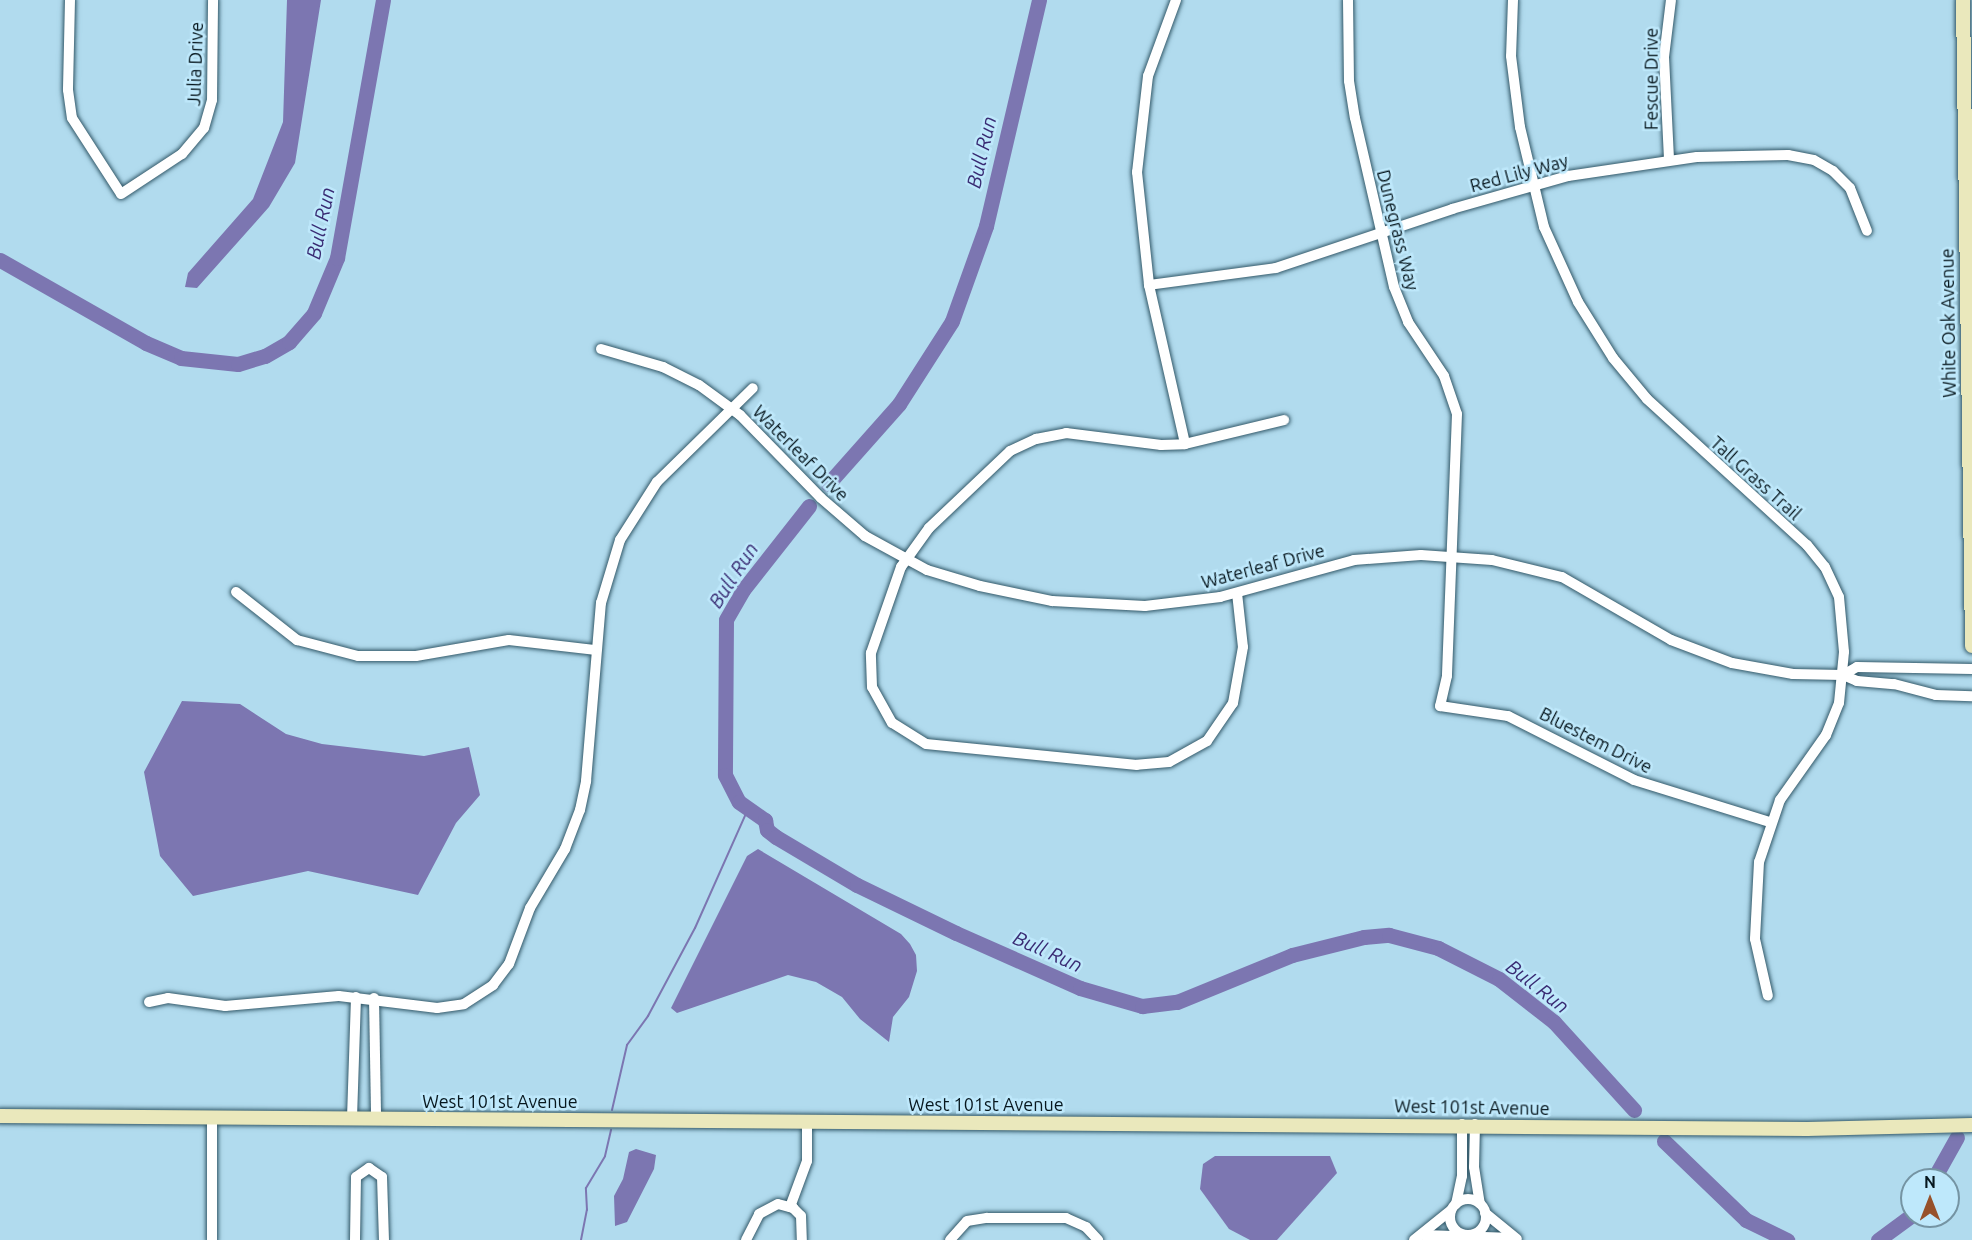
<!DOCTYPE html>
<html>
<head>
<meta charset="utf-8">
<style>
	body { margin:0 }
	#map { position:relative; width:1972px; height:1240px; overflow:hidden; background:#b1dbee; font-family:Ubuntu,sans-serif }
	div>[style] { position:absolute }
	.water>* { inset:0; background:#7c76b1 }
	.stream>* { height:2px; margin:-1px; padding:0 1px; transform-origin:1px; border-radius:1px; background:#7c76b1 }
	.river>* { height:15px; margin:-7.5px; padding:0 7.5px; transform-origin:7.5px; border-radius:7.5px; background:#7c76b1 }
	.roads { filter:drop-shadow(0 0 2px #335969) drop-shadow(0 0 2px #335969) }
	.street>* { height:10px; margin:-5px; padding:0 5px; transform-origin:5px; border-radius:5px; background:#fff }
	.street>.ring { margin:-5px; padding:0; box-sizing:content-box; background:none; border:10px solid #fff; border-radius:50% }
	.secondary>* { height:14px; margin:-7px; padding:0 7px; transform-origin:7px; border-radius:7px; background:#eae8bc }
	span { translate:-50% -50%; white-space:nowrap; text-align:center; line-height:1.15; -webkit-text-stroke:5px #bee8fb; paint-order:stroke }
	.street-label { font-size:18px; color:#07171e }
	.water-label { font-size:20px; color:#392b73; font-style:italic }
	.north { position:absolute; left:1900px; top:1168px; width:60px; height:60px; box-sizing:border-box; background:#bee8fb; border:2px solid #7594a3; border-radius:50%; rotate:0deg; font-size:16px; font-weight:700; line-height:24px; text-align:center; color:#07171e }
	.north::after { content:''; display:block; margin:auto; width:21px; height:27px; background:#97512a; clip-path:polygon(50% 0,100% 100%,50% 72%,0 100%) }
</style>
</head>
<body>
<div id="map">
	<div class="water">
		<div style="clip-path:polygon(287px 0,321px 0,295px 163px,269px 207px,197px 288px,185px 287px,188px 273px,253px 199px,283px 122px)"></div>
		<div style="clip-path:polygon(182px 701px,240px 704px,286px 734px,322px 744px,424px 756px,469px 747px,480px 795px,456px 823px,418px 895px,308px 871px,193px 896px,160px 856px,144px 772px)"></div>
		<div style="clip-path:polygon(758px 849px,901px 934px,910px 944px,916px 955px,917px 971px,909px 997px,893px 1017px,889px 1042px,860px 1019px,842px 997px,816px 982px,788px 975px,677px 1013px,671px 1008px,747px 856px)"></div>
		<div style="clip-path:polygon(636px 1149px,656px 1155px,654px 1169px,627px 1222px,615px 1226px,614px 1196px,623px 1179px,629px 1152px)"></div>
		<div style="clip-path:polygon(1215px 1156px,1330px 1156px,1337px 1173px,1277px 1240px,1250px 1240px,1229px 1229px,1200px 1189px,1203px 1164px)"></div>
	</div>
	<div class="stream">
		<div style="left:612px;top:1110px;width:67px;rotate:-77deg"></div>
		<div style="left:627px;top:1045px;width:36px;rotate:-54deg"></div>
		<div style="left:648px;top:1016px;width:100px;rotate:-61.9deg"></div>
		<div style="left:695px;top:928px;width:128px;rotate:-66deg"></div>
		<div style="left:581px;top:1240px;width:31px;rotate:-79deg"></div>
		<div style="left:587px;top:1210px;width:22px;rotate:-93deg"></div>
		<div style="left:586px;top:1188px;width:37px;rotate:-59deg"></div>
		<div style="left:605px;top:1156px;width:27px;rotate:-77deg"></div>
	</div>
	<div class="river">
		<div style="left:0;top:260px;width:168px;rotate:29.6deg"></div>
		<div style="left:146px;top:343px;width:38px;rotate:23deg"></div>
		<div style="left:181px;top:358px;width:57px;rotate:6deg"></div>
		<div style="left:238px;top:364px;width:28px;rotate:-17deg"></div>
		<div style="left:265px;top:356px;width:28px;rotate:-30deg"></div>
		<div style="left:289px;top:342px;width:38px;rotate:-49deg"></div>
		<div style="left:314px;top:313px;width:60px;rotate:-67.3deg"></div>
		<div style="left:337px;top:258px;width:262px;rotate:-79.9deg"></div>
		<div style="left:828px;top:484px;width:107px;rotate:-48.4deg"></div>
		<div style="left:899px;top:404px;width:98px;rotate:-57.4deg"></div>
		<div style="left:952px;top:321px;width:101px;rotate:-70.3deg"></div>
		<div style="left:986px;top:226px;width:232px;rotate:-76.8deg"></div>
		<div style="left:809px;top:506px;width:107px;rotate:128.2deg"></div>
		<div style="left:743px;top:590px;width:34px;rotate:120deg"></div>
		<div style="left:726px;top:620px;width:155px;rotate:90.4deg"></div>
		<div style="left:725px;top:775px;width:30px;rotate:63deg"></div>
		<div style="left:739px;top:802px;width:32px;rotate:35deg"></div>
		<div style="left:765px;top:820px;width:10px;rotate:79deg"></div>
		<div style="left:767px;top:830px;width:11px;rotate:38deg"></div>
		<div style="left:776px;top:837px;width:94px;rotate:30.7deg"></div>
		<div style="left:857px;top:885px;width:110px;rotate:25.9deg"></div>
		<div style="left:956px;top:933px;width:136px;rotate:23.9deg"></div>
		<div style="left:1080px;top:988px;width:65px;rotate:16.2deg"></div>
		<div style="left:1142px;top:1006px;width:35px;rotate:-7deg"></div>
		<div style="left:1177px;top:1002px;width:124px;rotate:-22.2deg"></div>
		<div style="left:1292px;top:955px;width:74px;rotate:-14deg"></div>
		<div style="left:1364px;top:937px;width:25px;rotate:-5deg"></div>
		<div style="left:1389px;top:935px;width:51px;rotate:14.9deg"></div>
		<div style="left:1438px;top:948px;width:68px;rotate:26.9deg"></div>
		<div style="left:1499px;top:979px;width:70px;rotate:38deg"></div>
		<div style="left:1554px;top:1022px;width:119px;rotate:47.7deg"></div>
		<div style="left:1664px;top:1141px;width:114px;rotate:43.9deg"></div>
		<div style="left:1746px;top:1220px;width:46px;rotate:26deg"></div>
		<div style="left:1933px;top:1180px;width:49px;rotate:-60.8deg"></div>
		<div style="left:1878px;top:1240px;width:42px;rotate:-36.3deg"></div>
	</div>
	<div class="roads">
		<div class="street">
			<div style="left:70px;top:0;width:90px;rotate:91.3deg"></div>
			<div style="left:68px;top:90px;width:28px;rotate:82deg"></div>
			<div style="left:72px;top:118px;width:90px;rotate:57.2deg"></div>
			<div style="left:121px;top:194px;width:73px;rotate:-33.3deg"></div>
			<div style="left:182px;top:154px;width:34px;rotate:-50deg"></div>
			<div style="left:204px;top:128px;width:29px;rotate:-74deg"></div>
			<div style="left:212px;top:100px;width:100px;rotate:-89.4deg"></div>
			<div style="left:1176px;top:0;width:81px;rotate:110.2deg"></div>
			<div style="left:1148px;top:76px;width:97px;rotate:96.5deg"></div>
			<div style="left:1137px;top:172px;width:114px;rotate:83.9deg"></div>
			<div style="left:1149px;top:285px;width:163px;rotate:77.2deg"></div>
			<div style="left:1348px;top:0;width:81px;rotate:89.3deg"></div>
			<div style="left:1349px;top:81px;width:37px;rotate:81deg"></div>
			<div style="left:1355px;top:118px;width:173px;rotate:77deg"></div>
			<div style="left:1394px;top:287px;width:38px;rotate:68deg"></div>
			<div style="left:1408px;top:322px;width:65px;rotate:56.3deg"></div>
			<div style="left:1444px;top:376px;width:40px;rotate:71.1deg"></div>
			<div style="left:1457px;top:414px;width:262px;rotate:92.2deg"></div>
			<div style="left:1447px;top:676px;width:31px;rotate:103deg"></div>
			<div style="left:1440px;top:706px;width:69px;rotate:8.4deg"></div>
			<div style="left:1508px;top:716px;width:141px;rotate:26.9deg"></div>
			<div style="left:1634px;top:780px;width:142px;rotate:17.2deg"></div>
			<div style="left:1513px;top:0;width:56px;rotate:92deg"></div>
			<div style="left:1511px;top:56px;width:72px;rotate:82.8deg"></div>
			<div style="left:1520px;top:127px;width:103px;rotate:76.5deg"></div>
			<div style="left:1544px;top:227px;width:82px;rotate:65.6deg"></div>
			<div style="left:1578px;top:302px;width:66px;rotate:58deg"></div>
			<div style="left:1613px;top:358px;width:53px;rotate:50.3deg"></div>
			<div style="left:1647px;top:399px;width:217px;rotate:42.4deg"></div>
			<div style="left:1807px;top:545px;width:28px;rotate:51deg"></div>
			<div style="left:1825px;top:567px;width:33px;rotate:65deg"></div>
			<div style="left:1839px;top:597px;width:55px;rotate:84.8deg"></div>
			<div style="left:1844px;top:652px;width:51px;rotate:95.6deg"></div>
			<div style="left:1839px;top:703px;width:35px;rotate:112deg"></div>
			<div style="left:1826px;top:735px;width:80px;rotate:125.3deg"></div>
			<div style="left:1780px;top:800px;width:65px;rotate:108.7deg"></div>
			<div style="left:1759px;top:862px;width:77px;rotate:93deg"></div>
			<div style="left:1755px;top:939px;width:58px;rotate:77.2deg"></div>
			<div style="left:1669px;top:159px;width:102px;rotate:-92.8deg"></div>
			<div style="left:1664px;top:57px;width:57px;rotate:-83deg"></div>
			<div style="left:1149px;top:285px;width:128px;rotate:-7.6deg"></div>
			<div style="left:1276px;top:268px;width:186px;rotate:-18.5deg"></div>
			<div style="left:1452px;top:209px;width:121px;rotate:-15.9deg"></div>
			<div style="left:1568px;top:176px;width:130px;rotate:-8.4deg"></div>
			<div style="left:1697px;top:157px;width:91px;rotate:-1.3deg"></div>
			<div style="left:1788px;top:155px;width:26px;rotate:11deg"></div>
			<div style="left:1814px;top:160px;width:22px;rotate:30deg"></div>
			<div style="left:1833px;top:171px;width:24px;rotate:45deg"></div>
			<div style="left:1850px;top:188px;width:46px;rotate:68.4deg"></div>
			<div style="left:601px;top:349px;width:65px;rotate:16.2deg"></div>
			<div style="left:663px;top:367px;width:40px;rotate:26.6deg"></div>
			<div style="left:699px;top:385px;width:51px;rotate:36.2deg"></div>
			<div style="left:740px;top:415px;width:116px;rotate:45.7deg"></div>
			<div style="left:821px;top:498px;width:58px;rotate:40.8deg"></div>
			<div style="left:865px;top:536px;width:71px;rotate:28.7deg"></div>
			<div style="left:927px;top:570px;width:55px;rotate:16.8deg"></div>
			<div style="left:980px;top:586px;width:74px;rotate:11.8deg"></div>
			<div style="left:1052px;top:601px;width:93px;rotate:3.1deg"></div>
			<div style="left:1145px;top:606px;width:76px;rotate:-6.8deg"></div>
			<div style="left:1220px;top:597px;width:139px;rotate:-15.4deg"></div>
			<div style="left:1354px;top:560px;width:67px;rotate:-4.3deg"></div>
			<div style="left:1421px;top:555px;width:71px;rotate:4deg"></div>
			<div style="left:1492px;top:560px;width:72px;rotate:13.7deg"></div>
			<div style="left:1562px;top:577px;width:126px;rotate:30deg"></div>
			<div style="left:1671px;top:640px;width:65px;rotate:20.7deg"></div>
			<div style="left:1732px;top:663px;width:62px;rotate:10.2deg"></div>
			<div style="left:1793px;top:674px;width:50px;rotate:1.1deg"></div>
			<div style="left:1843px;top:675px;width:15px;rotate:23deg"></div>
			<div style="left:1857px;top:681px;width:37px;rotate:5deg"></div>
			<div style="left:1894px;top:684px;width:43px;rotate:14.7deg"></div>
			<div style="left:1936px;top:695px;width:36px;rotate:2deg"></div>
			<div style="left:236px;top:592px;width:78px;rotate:38.2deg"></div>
			<div style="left:297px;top:640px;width:63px;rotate:14.7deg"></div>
			<div style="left:358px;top:656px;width:58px"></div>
			<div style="left:416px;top:656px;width:94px;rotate:-9.8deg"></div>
			<div style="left:509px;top:640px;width:88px;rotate:6.6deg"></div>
			<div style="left:1237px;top:593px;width:54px;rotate:83.7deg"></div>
			<div style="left:1243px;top:647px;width:57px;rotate:100.1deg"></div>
			<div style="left:1233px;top:703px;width:46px;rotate:124.4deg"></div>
			<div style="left:1207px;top:741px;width:43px;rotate:151.1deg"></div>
			<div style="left:1169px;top:762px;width:32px;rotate:175deg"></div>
			<div style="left:1137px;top:765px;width:212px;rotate:-174.3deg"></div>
			<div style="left:926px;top:744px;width:40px;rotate:-148deg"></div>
			<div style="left:892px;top:723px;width:41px;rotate:-119.1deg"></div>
			<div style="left:872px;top:687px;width:34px;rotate:-92deg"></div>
			<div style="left:871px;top:653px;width:91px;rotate:-70.8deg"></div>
			<div style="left:901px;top:567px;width:48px;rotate:-54.3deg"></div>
			<div style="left:929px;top:528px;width:112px;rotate:-43.5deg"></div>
			<div style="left:1010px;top:451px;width:29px;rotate:-25deg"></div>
			<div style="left:1036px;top:439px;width:31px;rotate:-11deg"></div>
			<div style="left:1066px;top:433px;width:96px;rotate:7.2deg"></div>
			<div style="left:1161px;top:445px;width:24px;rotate:-2deg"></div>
			<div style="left:1185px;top:444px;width:102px;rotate:-13.6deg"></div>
			<div style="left:1843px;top:675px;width:16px;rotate:-30deg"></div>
			<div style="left:1857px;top:667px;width:115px;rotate:1deg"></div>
			<div style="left:374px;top:998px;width:120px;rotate:89deg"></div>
			<div style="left:149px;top:1002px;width:19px;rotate:-12deg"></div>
			<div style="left:168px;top:998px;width:58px;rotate:8deg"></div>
			<div style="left:225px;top:1006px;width:114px;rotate:-5deg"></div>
			<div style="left:339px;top:996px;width:99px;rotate:7deg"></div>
			<div style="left:437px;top:1008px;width:27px;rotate:-8deg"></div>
			<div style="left:464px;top:1004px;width:35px;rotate:-33deg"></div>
			<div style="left:493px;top:985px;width:26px;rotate:-53deg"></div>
			<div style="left:509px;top:964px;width:60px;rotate:-69.4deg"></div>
			<div style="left:530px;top:908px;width:69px;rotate:-59.3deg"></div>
			<div style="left:565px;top:849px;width:42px;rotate:-69deg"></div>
			<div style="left:580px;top:810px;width:30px;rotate:-78deg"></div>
			<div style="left:586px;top:781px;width:179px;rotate:-85.2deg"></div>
			<div style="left:601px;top:603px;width:66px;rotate:-73.2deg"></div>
			<div style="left:620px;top:540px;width:69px;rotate:-57.5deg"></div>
			<div style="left:657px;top:482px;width:134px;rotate:-44.4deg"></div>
			<div style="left:212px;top:1117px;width:123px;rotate:90deg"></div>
			<div style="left:352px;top:1118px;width:121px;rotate:-88.1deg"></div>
			<div style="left:1475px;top:1124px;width:43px;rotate:91.3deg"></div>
			<div style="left:1474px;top:1167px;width:37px;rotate:81deg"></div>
			<div class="ring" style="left:1450px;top:1199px;width:26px;height:26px"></div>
			<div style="left:1456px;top:1204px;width:29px;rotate:-78deg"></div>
			<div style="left:1462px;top:1176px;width:52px;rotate:-90deg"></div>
			<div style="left:790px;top:1207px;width:49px;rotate:-69.7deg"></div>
			<div style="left:807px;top:1161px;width:40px;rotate:-90deg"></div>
			<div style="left:1485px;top:1213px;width:41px;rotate:39.1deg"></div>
			<div style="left:1423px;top:1235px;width:91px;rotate:1.9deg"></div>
			<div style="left:355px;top:1240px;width:63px;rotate:-89.1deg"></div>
			<div style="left:356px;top:1177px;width:16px;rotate:-35deg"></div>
			<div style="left:369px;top:1168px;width:16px;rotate:35deg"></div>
			<div style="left:382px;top:1177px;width:63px;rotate:88.2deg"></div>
			<div style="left:746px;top:1240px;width:29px;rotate:-63deg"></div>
			<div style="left:759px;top:1214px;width:21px;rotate:-28deg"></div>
			<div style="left:778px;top:1204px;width:16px;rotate:15deg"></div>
			<div style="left:793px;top:1208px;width:11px;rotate:45deg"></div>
			<div style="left:801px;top:1216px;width:24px;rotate:88deg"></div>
			<div style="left:950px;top:1240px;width:25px;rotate:-48deg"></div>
			<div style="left:967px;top:1221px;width:20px;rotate:-9deg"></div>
			<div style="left:987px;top:1218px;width:79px"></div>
			<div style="left:1066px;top:1218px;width:22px;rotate:24deg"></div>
			<div style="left:1086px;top:1227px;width:18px;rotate:47deg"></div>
			<div style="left:1414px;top:1240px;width:48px;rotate:-39deg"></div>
		</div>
		<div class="secondary">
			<div style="left:1963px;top:0;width:646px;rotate:89.2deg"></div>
			<div style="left:0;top:1116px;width:1807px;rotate:0.41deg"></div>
			<div style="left:1807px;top:1129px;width:165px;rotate:-1.4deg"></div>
		</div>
	</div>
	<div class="street-label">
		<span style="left:195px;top:64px;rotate:-88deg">Julia Drive</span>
		<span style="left:1651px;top:79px;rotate:-90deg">Fescue Drive</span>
		<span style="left:1519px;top:173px;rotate:-15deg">Red Lily Way</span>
		<span style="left:1398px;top:230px;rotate:76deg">Dunegrass Way</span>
		<span style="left:1948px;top:323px;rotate:-91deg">White Oak Avenue</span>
		<span style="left:801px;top:453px;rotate:45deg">Waterleaf Drive</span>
		<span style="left:1756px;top:478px;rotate:42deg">Tall Grass Trail</span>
		<span style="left:1263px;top:566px;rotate:-15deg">Waterleaf Drive</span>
		<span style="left:1596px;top:740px;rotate:27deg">Bluestem Drive</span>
		<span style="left:500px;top:1101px">West 101st Avenue</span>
		<span style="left:986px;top:1104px">West 101st Avenue</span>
		<span style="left:1472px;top:1107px;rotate:1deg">West 101st Avenue</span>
	</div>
	<div class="water-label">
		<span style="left:981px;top:152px;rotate:-77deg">Bull Run</span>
		<span style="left:320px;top:223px;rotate:-78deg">Bull Run</span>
		<span style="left:733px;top:575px;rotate:-57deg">Bull Run</span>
		<span style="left:1048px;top:951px;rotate:24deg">Bull Run</span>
		<span style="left:1538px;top:986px;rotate:38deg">Bull Run</span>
	</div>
	<div class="north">N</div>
</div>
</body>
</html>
